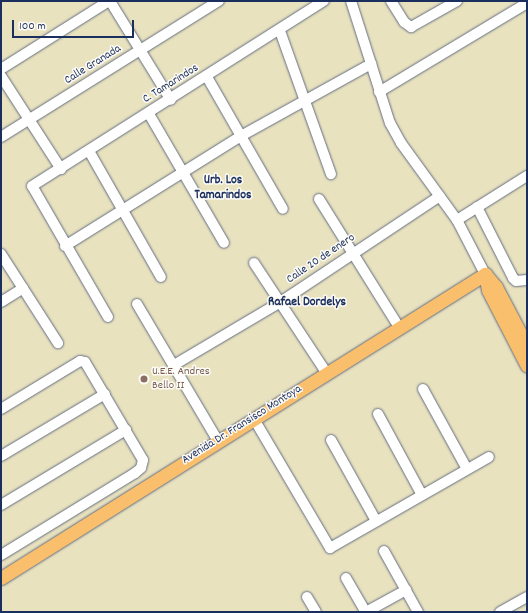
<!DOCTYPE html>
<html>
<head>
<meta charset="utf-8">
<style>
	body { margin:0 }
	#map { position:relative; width:528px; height:613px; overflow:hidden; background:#e9e2bf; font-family:Dekko,sans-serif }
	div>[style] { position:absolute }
	.roads { filter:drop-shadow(0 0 1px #636e80) drop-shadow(0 0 1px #636e80) }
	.minor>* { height:10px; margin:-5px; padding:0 5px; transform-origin:5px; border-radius:5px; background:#fff }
	.major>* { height:13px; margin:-6.5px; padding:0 6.5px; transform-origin:6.5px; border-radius:6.5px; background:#f9bf6d }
	.dots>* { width:11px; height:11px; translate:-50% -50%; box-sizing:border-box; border:2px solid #fdfcf7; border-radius:50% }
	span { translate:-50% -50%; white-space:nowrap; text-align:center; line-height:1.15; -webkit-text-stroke:3px #fdfcf7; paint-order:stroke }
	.street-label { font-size:12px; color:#1b2f5e }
	.education-label { font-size:12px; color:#785e54 }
	.left { translate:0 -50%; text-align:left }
	.neighbourhood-label { font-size:13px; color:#1b2f5e; font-weight:700 }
	.frame { position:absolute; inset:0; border:2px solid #1b2f5e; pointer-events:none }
	.scale { position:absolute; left:12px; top:20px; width:122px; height:18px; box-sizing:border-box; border:2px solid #1b2f5e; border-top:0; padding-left:5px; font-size:12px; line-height:14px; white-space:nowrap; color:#1b2f5e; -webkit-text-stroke:3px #fdfcf7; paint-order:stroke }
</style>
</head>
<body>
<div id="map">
	<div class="roads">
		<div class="minor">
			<div style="left:110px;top:1px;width:116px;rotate:58.4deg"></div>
			<div style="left:351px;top:1px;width:128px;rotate:72.3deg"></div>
			<div style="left:390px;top:123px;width:23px;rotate:61deg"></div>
			<div style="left:401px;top:143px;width:95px;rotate:54deg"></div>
			<div style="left:457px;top:220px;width:61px;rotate:62.6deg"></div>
			<div style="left:391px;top:1px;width:25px;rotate:58deg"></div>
			<div style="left:404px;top:22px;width:9px;rotate:36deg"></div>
			<div style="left:411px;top:27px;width:53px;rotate:-29.5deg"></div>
			<div style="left:280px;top:31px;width:152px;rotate:70.4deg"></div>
			<div style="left:1px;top:69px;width:128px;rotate:-32.2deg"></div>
			<div style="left:1px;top:76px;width:111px;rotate:57.2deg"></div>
			<div style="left:207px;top:77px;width:152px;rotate:60.1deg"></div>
			<div style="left:379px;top:92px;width:173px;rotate:-31deg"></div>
			<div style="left:149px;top:114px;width:149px;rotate:59.8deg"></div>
			<div style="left:1px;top:137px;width:257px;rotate:-32deg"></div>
			<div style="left:89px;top:151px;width:145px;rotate:60.3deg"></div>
			<div style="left:319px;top:199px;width:151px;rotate:58deg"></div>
			<div style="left:477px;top:207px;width:80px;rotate:63.1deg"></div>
			<div style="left:513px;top:278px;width:4px;rotate:45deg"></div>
			<div style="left:516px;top:281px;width:11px;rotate:-5deg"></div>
			<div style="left:457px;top:220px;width:83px;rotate:-32.2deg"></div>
			<div style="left:65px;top:246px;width:208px;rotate:-32deg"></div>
			<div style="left:241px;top:136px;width:149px;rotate:-29deg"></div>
			<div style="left:1px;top:254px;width:106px;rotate:57.4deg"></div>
			<div style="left:254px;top:263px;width:131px;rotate:56.6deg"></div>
			<div style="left:1px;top:302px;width:26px;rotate:-32deg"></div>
			<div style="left:137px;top:304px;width:159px;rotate:59.4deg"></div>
			<div style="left:108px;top:317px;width:151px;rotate:-120.1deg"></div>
			<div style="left:32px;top:186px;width:346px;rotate:-32.4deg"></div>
			<div style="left:174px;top:365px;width:122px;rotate:-30.6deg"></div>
			<div style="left:279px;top:303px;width:193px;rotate:-33.6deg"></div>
			<div style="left:423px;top:389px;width:91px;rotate:61.2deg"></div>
			<div style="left:1px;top:409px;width:92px;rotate:-31.3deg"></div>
			<div style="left:80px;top:361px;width:5px;rotate:11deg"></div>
			<div style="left:85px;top:362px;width:114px;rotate:59.4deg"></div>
			<div style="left:143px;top:460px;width:8px;rotate:104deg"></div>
			<div style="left:141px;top:468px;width:8px;rotate:140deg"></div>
			<div style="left:135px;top:473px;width:157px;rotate:148.5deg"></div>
			<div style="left:378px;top:414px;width:92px;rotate:61.5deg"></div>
			<div style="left:254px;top:419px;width:150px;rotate:59.5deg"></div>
			<div style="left:330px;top:548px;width:183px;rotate:-29.8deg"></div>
			<div style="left:331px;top:440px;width:93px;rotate:60.9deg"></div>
			<div style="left:1px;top:456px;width:121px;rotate:-30.8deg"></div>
			<div style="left:1px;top:505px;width:146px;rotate:-31deg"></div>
			<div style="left:384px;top:551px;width:70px;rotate:60.9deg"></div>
			<div style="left:346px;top:578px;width:39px;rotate:60deg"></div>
			<div style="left:307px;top:597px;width:17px;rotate:59deg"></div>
			<div style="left:366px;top:612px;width:46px;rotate:-28.8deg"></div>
			<div style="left:500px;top:612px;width:31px;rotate:-29deg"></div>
		</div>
		<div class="major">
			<div style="left:485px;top:274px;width:16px;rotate:79deg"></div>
			<div style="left:488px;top:290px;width:85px;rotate:62.8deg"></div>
			<div style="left:485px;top:274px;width:17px;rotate:50deg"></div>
			<div style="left:496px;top:287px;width:67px;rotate:62.3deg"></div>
			<div style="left:1px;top:578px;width:572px;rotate:-32.13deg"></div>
		</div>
	</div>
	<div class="dots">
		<div style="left:144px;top:379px;background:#8d6e63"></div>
	</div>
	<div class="street-label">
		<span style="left:93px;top:65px;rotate:-32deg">Calle Granada</span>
		<span style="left:171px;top:84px;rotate:-32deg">C. Tamarindos</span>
		<span style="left:321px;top:259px;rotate:-34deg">Calle 20 de enero</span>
		<span style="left:242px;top:425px;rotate:-32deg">Avenida Dr. Fransisco Montoya</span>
	</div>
	<div class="education-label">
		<span class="left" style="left:152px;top:379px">U.E.E. Andres<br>Bello II</span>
	</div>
	<div class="neighbourhood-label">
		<span style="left:223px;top:189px">Urb. Los<br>Tamarindos</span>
		<span style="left:307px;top:303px">Rafael Dordelys</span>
	</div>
	<div class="frame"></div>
	<div class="scale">100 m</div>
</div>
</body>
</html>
